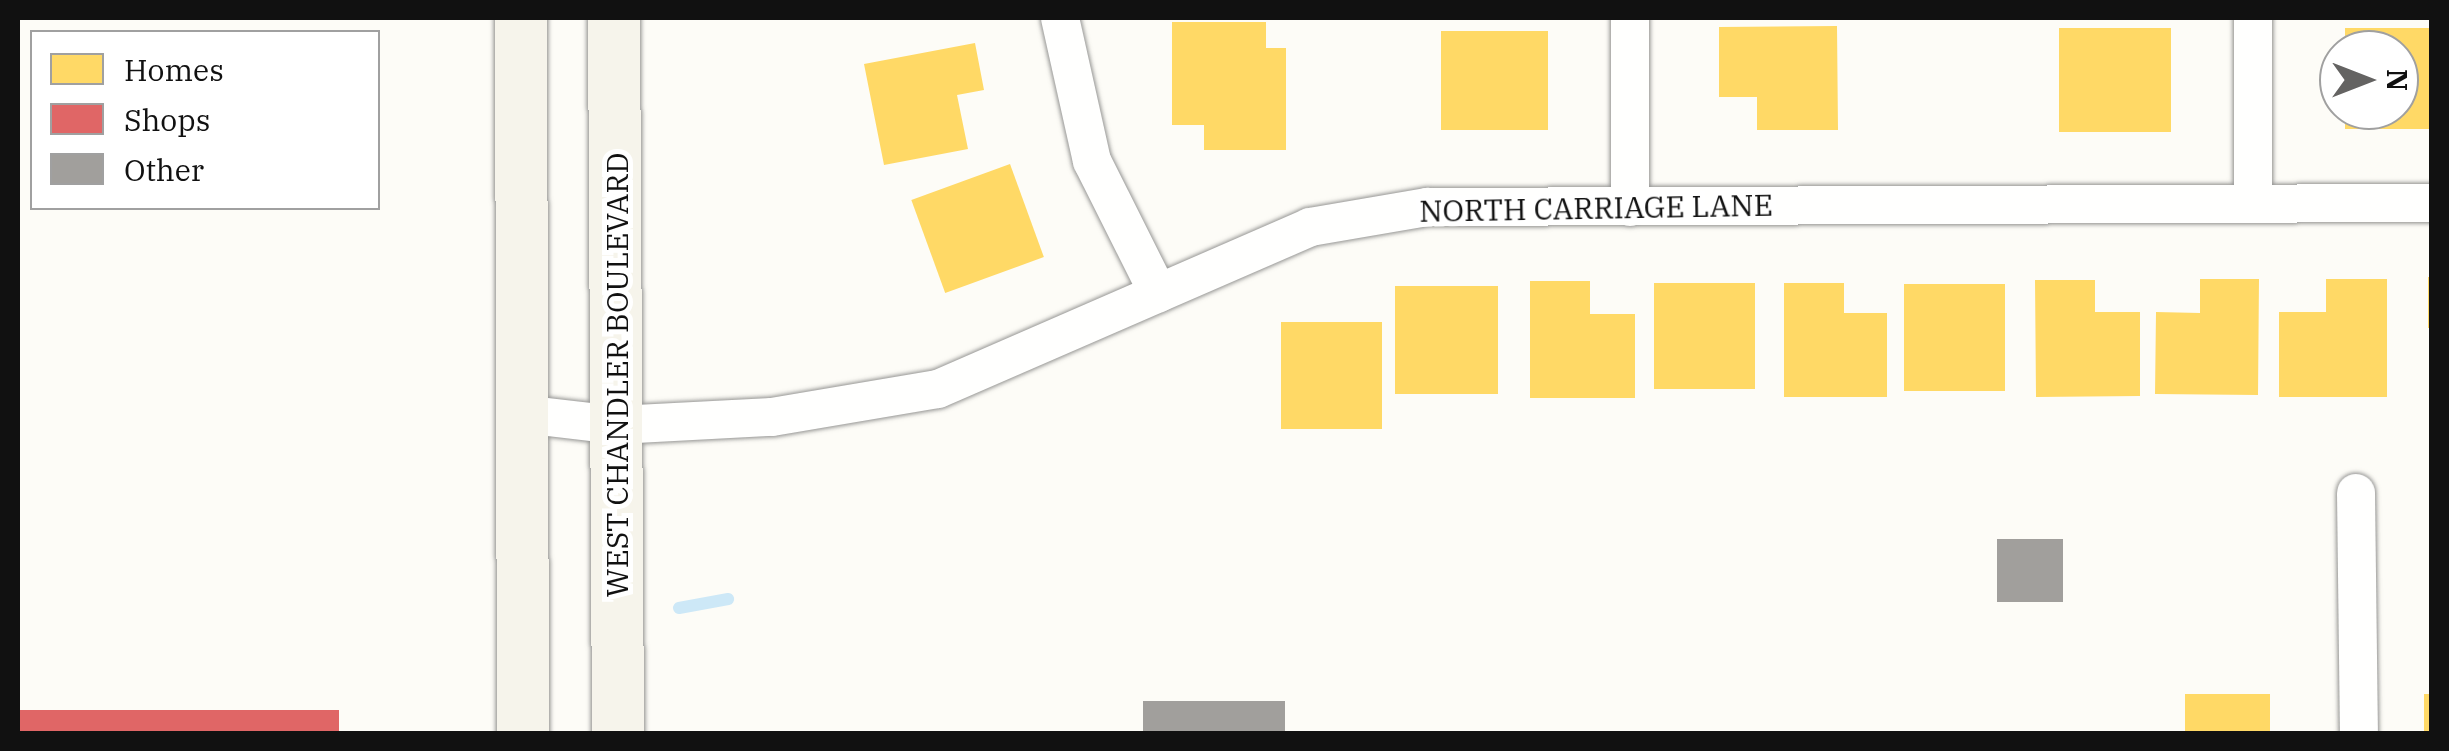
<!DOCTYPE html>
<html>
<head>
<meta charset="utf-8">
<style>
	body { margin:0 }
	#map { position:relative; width:2449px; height:751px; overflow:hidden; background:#fdfcf7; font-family:"IBM Plex Serif",serif }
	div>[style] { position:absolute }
	.homes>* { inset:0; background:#ffd966; transform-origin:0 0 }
	.shops>* { inset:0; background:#e06666; transform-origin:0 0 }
	.stream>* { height:12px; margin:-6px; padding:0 6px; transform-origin:6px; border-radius:6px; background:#cde8f7 }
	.building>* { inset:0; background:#a19f9c; transform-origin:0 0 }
	.roads { filter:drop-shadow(0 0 2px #979795) drop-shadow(0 0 2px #979795) }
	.minor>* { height:38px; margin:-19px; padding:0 19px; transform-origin:19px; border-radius:19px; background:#fffffe }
	.secondary>* { height:52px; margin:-26px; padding:0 26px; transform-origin:26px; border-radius:26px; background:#f6f4eb }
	span { translate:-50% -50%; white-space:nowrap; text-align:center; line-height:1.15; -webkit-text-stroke:10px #fff; paint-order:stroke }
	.street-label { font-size:30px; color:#111 }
	.frame { position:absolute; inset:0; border:20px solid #111; pointer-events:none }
	.legend { position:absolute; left:30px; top:30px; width:350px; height:180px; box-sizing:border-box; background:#fff; border:2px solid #a0a0a0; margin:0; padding:12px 18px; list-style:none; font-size:30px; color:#111 }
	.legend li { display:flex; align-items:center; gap:20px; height:50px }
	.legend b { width:50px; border:2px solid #a0a0a0 }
	.north { position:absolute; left:2319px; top:30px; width:100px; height:100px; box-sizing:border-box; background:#fff; border:2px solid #a0a0a0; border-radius:50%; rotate:90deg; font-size:28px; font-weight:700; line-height:40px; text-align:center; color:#111 }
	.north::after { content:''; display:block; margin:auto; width:35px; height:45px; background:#646362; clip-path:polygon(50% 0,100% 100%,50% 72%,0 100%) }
</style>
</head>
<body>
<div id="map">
	<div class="homes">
		<div style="clip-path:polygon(1172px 22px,1266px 22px,1266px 48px,1286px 48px,1286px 150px,1204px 150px,1204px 125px,1172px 125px)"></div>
		<div style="clip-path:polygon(1837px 26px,1838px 130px,1757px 130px,1757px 97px,1719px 97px,1719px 27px)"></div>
		<div style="left:2059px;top:28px;width:112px;height:104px"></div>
		<div style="clip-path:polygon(2345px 28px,2432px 28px,2432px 129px,2345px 129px,2345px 110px,2399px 110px,2399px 50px,2345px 50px)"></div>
		<div style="left:1441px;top:31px;width:107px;height:99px"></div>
		<div style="clip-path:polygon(975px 43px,984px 90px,957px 95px,968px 149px,884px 165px,864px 64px)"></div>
		<div style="left:1010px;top:164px;width:99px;height:105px;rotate:70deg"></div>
		<div style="left:2428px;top:277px;width:4px;height:51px"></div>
		<div style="clip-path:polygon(2200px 279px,2259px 279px,2258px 395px,2155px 394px,2156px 312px,2200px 313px)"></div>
		<div style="clip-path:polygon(2326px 279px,2387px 279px,2387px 397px,2279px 397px,2279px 312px,2326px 312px)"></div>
		<div style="clip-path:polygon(2035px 280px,2095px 280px,2095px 312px,2140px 312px,2140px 396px,2036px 397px)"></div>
		<div style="clip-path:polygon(1530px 281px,1590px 281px,1590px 314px,1635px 314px,1635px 398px,1530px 398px)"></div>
		<div style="left:1654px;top:283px;width:101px;height:106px"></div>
		<div style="clip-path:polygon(1784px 283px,1844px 283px,1844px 313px,1887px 313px,1887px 397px,1784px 397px)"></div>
		<div style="left:1904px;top:284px;width:101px;height:107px"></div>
		<div style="left:1395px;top:286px;width:103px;height:108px"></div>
		<div style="left:1281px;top:322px;width:101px;height:107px"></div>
		<div style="left:2185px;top:694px;width:85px;height:40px"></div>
		<div style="left:2424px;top:694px;width:8px;height:40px"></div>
	</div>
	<div class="shops">
		<div style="left:339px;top:710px;width:24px;height:321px;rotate:90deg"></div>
	</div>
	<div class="stream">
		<div style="left:679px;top:608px;width:50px;rotate:-10.4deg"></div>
	</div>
	<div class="building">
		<div style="left:1997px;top:539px;width:66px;height:63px"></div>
		<div style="left:1143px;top:701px;width:142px;height:33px"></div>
	</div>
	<div class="roads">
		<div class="minor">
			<div style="left:1060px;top:18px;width:147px;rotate:77.4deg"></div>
			<div style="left:1092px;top:161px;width:148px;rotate:63.4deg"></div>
			<div style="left:2253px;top:201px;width:183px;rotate:-90deg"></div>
			<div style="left:1630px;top:207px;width:189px;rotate:-90deg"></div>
			<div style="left:522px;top:414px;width:96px;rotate:6.6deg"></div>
			<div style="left:617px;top:425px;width:155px;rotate:-3deg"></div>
			<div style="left:772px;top:417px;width:168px;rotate:-9.6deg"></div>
			<div style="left:938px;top:389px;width:406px;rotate:-23.5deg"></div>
			<div style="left:1310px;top:227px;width:119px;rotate:-9.7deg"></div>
			<div style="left:1427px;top:207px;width:1005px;rotate:-0.23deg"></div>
			<div style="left:2356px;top:493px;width:241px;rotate:89.3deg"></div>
		</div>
		<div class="secondary">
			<div style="left:521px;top:18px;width:716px;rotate:89.84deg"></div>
			<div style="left:614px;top:18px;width:716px;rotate:89.68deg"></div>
		</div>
	</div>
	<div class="street-label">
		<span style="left:1596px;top:208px;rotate:-1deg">NORTH CARRIAGE LANE</span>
		<span style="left:617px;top:375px;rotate:-90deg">WEST CHANDLER BOULEVARD</span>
	</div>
	<div class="frame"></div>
	<ul class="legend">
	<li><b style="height:28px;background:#ffd966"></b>Homes</li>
	<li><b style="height:28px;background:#e06666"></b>Shops</li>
	<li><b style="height:28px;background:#a19f9c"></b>Other</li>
	</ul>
	<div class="north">N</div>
</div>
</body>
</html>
